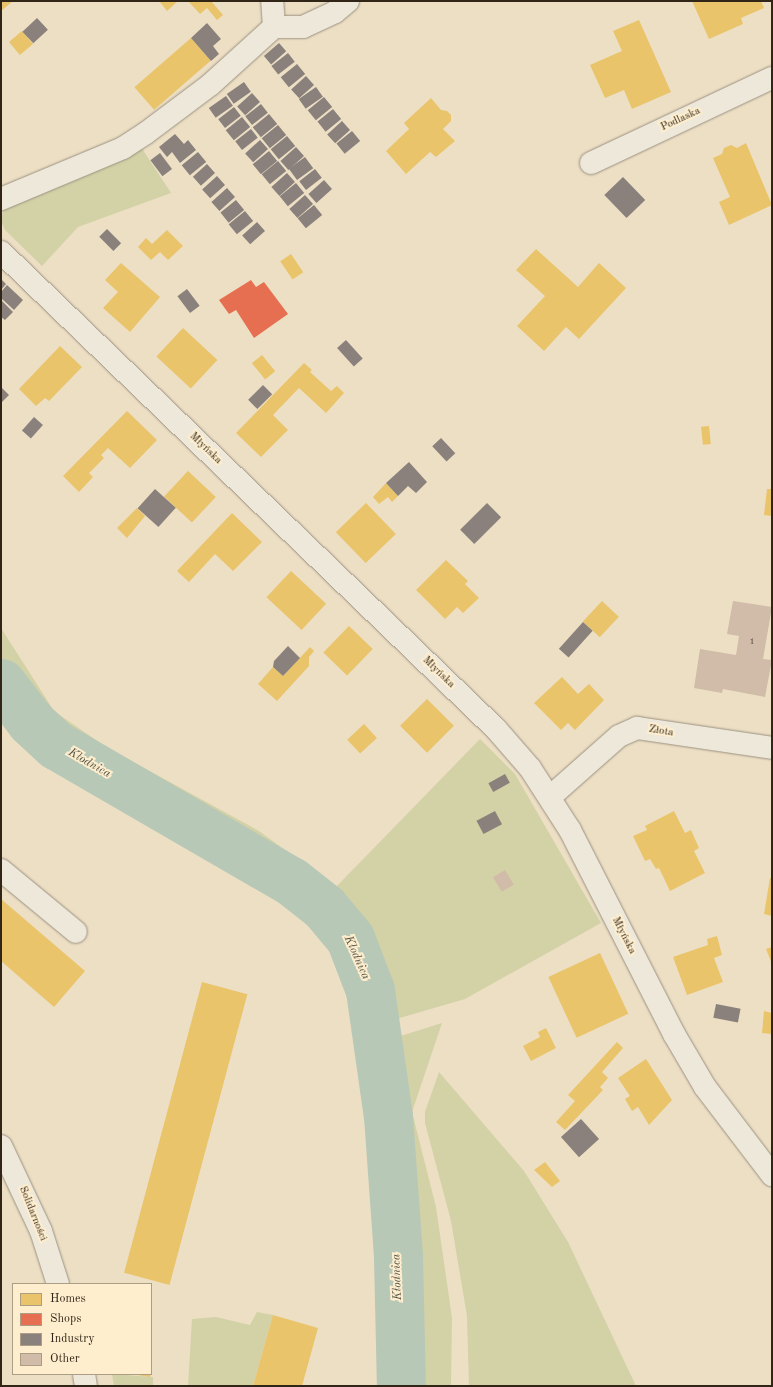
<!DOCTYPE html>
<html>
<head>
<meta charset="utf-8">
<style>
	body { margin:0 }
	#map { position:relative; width:773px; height:1387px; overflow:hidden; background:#eddfc4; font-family:"Old Standard TT",serif }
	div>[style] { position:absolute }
	.green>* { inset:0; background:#d3d1a6 }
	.homes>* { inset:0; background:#e9c46a; transform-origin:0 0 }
	.shops>* { inset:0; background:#e76f51 }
	.industry>* { inset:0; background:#8a817c; transform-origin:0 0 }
	.river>* { height:49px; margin:-24.5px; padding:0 24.5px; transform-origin:24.5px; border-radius:24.5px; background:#b7c8b7 }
	.building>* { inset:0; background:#d0bca8; transform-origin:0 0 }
	.roads { filter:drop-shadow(0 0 1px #9b9181) drop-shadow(0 0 1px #9b9181) }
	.minor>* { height:22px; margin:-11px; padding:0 11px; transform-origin:11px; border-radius:11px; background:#eee8da }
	span { translate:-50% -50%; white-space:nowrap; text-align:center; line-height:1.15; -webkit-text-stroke:4px #feeece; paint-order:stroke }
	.number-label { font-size:9px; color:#594b3b }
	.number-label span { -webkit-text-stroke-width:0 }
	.street-label { font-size:11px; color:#312517 }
	.water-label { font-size:12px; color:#525346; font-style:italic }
	.frame { position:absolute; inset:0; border:2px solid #312517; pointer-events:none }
	.legend { position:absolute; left:12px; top:1283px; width:140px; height:92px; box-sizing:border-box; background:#feeece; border:1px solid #ac9e85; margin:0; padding:5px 7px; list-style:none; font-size:12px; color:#312517 }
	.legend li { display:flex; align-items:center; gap:8px; height:20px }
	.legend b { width:20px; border:1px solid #ac9e85 }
</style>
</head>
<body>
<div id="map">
	<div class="green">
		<div style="clip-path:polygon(141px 147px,171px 193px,78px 227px,42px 266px,5px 230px,1px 221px,3px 210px,7px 205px)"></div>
		<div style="clip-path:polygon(1px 628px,54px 711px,106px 747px,259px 831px,336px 887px,480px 739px,515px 774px,601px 923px,465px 999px,386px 1022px,379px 979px,368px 954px,341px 911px,325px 896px,255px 850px,73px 743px,51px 726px,25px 701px,1px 667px)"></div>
		<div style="clip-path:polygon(442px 1023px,412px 1112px,436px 1207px,452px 1318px,451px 1386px,411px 1386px,403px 1192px,391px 1039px)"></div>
		<div style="clip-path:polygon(439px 1072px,524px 1171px,568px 1242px,636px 1386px,469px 1386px,467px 1316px,451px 1221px,425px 1123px,425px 1112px)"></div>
		<div style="clip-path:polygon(257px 1312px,273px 1315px,253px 1386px,188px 1386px,192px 1319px,216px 1317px,250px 1325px)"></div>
		<div style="clip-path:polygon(112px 1374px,153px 1377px,153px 1385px,163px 1386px,114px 1386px)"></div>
	</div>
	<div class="homes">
		<div style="clip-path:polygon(1px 1px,13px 1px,1px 11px)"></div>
		<div style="clip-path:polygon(159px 1px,178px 1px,167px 11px)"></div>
		<div style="clip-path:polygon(188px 1px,211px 1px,223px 15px,217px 20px,207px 8px,200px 14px)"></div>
		<div style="clip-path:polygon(692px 1px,761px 1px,764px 8px,741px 18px,743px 24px,709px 39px)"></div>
		<div style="clip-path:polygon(639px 20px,671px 92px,632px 109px,624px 90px,605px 98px,590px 65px,622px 51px,613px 31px)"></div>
		<div style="left:22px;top:31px;width:17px;height:17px;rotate:50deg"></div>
		<div style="left:191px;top:38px;width:30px;height:75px;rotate:49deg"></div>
		<div style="clip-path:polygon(431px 98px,441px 110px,447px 111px,451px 115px,451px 121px,443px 129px,455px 141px,436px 157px,430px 152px,406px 174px,386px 151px,409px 129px,404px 123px)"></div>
		<div style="clip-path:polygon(746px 143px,772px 205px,729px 225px,719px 202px,730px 197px,713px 158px,722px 154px,724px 148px,731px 145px,737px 148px)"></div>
		<div style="clip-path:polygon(167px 230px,183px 246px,168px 260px,160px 252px,151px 260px,138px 247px,146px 238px,152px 244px)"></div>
		<div style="clip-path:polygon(536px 249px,578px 287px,599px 263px,626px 288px,579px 339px,566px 327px,544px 351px,517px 326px,545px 296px,516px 270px)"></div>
		<div style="left:291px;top:254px;width:22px;height:13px;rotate:56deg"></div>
		<div style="clip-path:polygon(121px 263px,160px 297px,130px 332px,103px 308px,118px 292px,105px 280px)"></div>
		<div style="left:183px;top:328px;width:47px;height:39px;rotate:43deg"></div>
		<div style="clip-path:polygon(60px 346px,82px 367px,49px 401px,45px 398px,36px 406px,19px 389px)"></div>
		<div style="left:262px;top:355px;width:21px;height:13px;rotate:51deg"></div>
		<div style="clip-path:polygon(304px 363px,312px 370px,310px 372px,331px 391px,337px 386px,344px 393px,326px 413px,299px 388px,273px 415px,288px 430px,261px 457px,236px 433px)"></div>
		<div style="clip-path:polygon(127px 411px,157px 440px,130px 468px,108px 448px,101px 455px,104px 458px,89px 473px,93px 477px,79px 492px,63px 476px)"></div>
		<div style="left:709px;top:426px;width:18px;height:8px;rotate:84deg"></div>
		<div style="left:188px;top:471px;width:38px;height:35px;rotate:43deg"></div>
		<div style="clip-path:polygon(386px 483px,398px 496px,392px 502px,388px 497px,379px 504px,373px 497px)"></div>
		<div style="clip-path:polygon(767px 489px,772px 489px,772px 516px,764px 515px)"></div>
		<div style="left:366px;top:503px;width:43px;height:42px;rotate:46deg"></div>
		<div style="clip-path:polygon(137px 508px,145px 516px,127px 538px,117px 528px)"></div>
		<div style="clip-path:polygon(232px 513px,262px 542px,233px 571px,215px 554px,189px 582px,177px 571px)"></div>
		<div style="clip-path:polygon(446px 560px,468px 581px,465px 584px,479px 598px,463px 613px,457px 607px,445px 619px,416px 590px)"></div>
		<div style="left:291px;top:571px;width:48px;height:36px;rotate:43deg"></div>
		<div style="left:602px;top:601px;width:23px;height:28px;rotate:43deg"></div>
		<div style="left:349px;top:626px;width:33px;height:37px;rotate:44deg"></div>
		<div style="clip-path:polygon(310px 647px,314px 651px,309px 657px,309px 666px,277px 701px,258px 684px,273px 667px,283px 676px)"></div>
		<div style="clip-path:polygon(562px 677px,578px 694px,589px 684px,604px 700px,575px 730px,568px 723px,561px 730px,534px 703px)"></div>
		<div style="left:427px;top:699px;width:38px;height:38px;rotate:45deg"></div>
		<div style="left:364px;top:724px;width:19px;height:23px;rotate:47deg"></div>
		<div style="clip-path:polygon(674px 811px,685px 833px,691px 830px,699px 848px,694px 851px,705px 873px,670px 891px,659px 868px,656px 869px,650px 859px,645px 861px,633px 836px,647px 830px,645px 826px)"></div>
		<div style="clip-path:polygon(770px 878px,772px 878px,772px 916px,764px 914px)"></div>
		<div style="clip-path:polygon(1px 899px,85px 971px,54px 1007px,1px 961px)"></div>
		<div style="clip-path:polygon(717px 936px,722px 955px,714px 958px,723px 982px,687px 995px,673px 957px,708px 945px,707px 939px)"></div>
		<div style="clip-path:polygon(772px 947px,772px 964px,766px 949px)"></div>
		<div style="left:600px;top:953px;width:67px;height:57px;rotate:65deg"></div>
		<div style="left:202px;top:982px;width:47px;height:301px;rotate:15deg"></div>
		<div style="clip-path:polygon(764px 1011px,772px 1013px,772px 1034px,762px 1033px)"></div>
		<div style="clip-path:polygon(546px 1028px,556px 1048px,531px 1061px,523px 1046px,540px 1037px,538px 1032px)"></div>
		<div style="clip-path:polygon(617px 1042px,623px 1048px,602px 1072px,608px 1078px,600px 1087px,603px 1090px,565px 1130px,556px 1122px,575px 1101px,568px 1095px)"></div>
		<div style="clip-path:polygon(646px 1059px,672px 1100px,649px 1125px,638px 1107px,632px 1111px,625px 1099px,630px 1096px,618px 1078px)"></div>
		<div style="clip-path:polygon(545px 1162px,560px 1181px,552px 1187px,534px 1170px)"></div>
		<div style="clip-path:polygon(273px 1315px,318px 1328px,302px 1386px,253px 1386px)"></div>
		<div style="clip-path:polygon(131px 1374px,151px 1374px,150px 1377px)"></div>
	</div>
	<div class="shops">
		<div style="clip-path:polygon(251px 280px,256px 287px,264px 282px,288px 314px,254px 338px,236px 310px,229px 314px,219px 300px)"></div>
	</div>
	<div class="industry">
		<div style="left:37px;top:18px;width:16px;height:20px;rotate:47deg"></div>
		<div style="clip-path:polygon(207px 23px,221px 39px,213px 46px,219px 54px,211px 61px,191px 38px)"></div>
		<div style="left:279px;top:43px;width:11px;height:20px;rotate:49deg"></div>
		<div style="left:288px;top:53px;width:11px;height:21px;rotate:52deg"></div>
		<div style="left:297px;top:64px;width:13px;height:21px;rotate:51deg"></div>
		<div style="left:306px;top:76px;width:12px;height:20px;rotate:48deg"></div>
		<div style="left:244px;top:82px;width:12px;height:21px;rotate:55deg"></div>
		<div style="left:316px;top:87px;width:12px;height:21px;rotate:55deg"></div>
		<div style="left:252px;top:93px;width:12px;height:20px;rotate:48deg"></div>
		<div style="left:226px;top:96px;width:12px;height:21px;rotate:55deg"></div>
		<div style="left:324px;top:97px;width:13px;height:21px;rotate:51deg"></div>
		<div style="left:261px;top:104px;width:11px;height:20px;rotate:52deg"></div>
		<div style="left:234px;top:107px;width:11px;height:20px;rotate:52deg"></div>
		<div style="left:333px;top:109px;width:13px;height:20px;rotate:51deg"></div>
		<div style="left:269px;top:114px;width:13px;height:21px;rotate:51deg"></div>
		<div style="left:242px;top:117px;width:13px;height:21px;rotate:51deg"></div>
		<div style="left:342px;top:121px;width:12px;height:20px;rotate:48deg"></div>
		<div style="left:278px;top:125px;width:13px;height:21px;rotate:51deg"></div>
		<div style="left:251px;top:129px;width:11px;height:20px;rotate:52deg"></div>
		<div style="left:352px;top:131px;width:13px;height:20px;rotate:51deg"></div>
		<div style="clip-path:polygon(175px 134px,184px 144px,188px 140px,196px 150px,180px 163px,172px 152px,167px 157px,159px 147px)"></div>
		<div style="left:287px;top:136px;width:13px;height:21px;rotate:51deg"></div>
		<div style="left:260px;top:140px;width:12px;height:20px;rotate:48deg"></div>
		<div style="left:296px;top:147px;width:12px;height:21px;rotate:48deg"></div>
		<div style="left:269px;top:151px;width:13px;height:21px;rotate:51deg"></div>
		<div style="left:198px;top:152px;width:13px;height:21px;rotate:51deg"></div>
		<div style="left:160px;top:153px;width:20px;height:12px;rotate:53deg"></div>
		<div style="left:305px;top:157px;width:14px;height:20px;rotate:54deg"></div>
		<div style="left:278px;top:161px;width:13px;height:21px;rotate:51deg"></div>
		<div style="left:207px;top:164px;width:12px;height:19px;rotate:48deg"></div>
		<div style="left:315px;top:169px;width:11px;height:20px;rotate:52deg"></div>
		<div style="left:287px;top:173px;width:12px;height:21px;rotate:48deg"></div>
		<div style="left:217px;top:176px;width:12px;height:20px;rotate:48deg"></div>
		<div style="left:623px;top:177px;width:32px;height:26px;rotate:46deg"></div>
		<div style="left:324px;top:180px;width:12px;height:21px;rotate:48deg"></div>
		<div style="left:296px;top:183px;width:13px;height:21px;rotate:51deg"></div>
		<div style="left:227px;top:188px;width:12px;height:21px;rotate:48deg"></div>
		<div style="left:305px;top:195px;width:12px;height:21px;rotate:48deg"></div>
		<div style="left:236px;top:200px;width:13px;height:20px;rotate:51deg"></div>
		<div style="left:314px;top:205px;width:13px;height:21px;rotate:51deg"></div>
		<div style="left:245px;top:211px;width:13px;height:21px;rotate:51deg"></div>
		<div style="left:257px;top:222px;width:12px;height:20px;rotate:48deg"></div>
		<div style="left:107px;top:229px;width:20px;height:11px;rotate:45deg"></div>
		<div style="clip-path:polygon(1px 279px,6px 284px,1px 290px)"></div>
		<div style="clip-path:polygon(7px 285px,23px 300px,14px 310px,1px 298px,1px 292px)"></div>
		<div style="left:187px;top:289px;width:21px;height:12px;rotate:53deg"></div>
		<div style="clip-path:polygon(1px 300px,13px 312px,5px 320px,1px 317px)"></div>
		<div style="left:346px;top:340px;width:25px;height:12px;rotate:48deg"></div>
		<div style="left:263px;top:385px;width:13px;height:21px;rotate:45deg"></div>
		<div style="clip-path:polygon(1px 387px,9px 395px,1px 403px)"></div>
		<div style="left:34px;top:417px;width:12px;height:18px;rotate:42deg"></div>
		<div style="left:441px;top:438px;width:21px;height:12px;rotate:47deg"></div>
		<div style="clip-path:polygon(409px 462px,427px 482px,416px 493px,408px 486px,398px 496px,386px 483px)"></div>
		<div style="left:155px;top:489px;width:28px;height:26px;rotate:42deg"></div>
		<div style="left:487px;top:503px;width:20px;height:38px;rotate:45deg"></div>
		<div style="left:583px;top:622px;width:13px;height:36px;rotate:42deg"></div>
		<div style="clip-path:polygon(288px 646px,300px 658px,283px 676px,273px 667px,274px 661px)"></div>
		<div style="left:505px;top:774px;width:10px;height:19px;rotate:61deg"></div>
		<div style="left:495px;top:811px;width:15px;height:21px;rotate:62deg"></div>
		<div style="left:716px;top:1004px;width:25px;height:14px;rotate:11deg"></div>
		<div style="left:581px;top:1119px;width:27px;height:27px;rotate:48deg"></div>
	</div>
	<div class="river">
		<div style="left:1px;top:683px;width:49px;rotate:52.4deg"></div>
		<div style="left:31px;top:722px;width:34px;rotate:43deg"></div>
		<div style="left:56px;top:745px;width:272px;rotate:30.1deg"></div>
		<div style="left:291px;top:881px;width:42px;rotate:38.2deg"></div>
		<div style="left:324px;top:907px;width:40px;rotate:50deg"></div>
		<div style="left:350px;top:938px;width:56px;rotate:69deg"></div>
		<div style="left:370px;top:990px;width:127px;rotate:81.9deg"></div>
		<div style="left:388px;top:1116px;width:141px;rotate:85.9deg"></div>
		<div style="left:398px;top:1257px;width:129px;rotate:88.7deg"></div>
	</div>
	<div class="building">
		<div style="clip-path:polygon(733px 601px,772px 607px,763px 659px,772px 660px,765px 697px,723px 689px,722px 693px,694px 688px,700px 649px,736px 655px,739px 636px,727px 634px)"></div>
		<div style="left:505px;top:870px;width:17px;height:14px;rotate:59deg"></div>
	</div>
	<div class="roads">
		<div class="minor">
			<div style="left:274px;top:27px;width:29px"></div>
			<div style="left:303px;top:27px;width:35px;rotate:-25deg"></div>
			<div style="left:335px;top:12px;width:17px;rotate:-40deg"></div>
			<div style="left:591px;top:163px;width:200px;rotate:-25.2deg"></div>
			<div style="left:1px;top:199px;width:132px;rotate:-22.7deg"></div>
			<div style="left:123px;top:148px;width:27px;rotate:-33deg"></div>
			<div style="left:146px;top:133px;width:80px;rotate:-36.9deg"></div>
			<div style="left:210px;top:85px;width:86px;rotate:-42.2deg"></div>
			<div style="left:274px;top:27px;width:26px;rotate:-94deg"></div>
			<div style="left:1px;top:252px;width:687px;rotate:43.94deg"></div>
			<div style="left:496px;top:729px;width:52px;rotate:48.9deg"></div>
			<div style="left:530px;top:768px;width:74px;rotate:57.2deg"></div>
			<div style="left:570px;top:830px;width:229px;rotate:63deg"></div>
			<div style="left:674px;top:1034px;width:61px;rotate:59.7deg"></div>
			<div style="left:705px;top:1087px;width:111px;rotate:52.7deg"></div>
			<div style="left:550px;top:797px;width:92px;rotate:-41.5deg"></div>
			<div style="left:619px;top:736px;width:20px;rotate:-24deg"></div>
			<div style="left:637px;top:728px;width:136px;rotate:8.4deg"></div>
			<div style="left:1px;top:870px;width:97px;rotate:39.6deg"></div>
			<div style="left:1px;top:1146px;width:94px;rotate:64.8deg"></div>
			<div style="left:41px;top:1231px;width:56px;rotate:72.2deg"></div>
			<div style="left:84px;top:1374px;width:12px;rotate:81deg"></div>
		</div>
	</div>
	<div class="number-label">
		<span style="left:752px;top:642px">1</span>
	</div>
	<div class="street-label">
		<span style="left:681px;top:120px;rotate:-25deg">Podlaska</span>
		<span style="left:205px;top:449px;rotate:44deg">Młyńska</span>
		<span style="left:438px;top:673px;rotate:44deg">Młyńska</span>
		<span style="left:661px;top:732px;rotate:9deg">Złota</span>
		<span style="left:623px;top:936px;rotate:63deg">Młyńska</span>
		<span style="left:32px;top:1214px;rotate:68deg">Solidarności</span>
	</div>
	<div class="water-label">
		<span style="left:89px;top:764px;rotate:30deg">Kłodnica</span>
		<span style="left:356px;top:958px;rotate:66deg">Kłodnica</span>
		<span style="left:398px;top:1277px;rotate:-92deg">Kłodnica</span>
	</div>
	<div class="frame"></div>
	<ul class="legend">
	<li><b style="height:11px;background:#e9c46a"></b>Homes</li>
	<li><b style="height:11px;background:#e76f51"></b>Shops</li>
	<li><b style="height:11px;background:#8a817c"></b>Industry</li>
	<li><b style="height:11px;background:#d0bca8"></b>Other</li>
	</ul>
</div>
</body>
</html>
